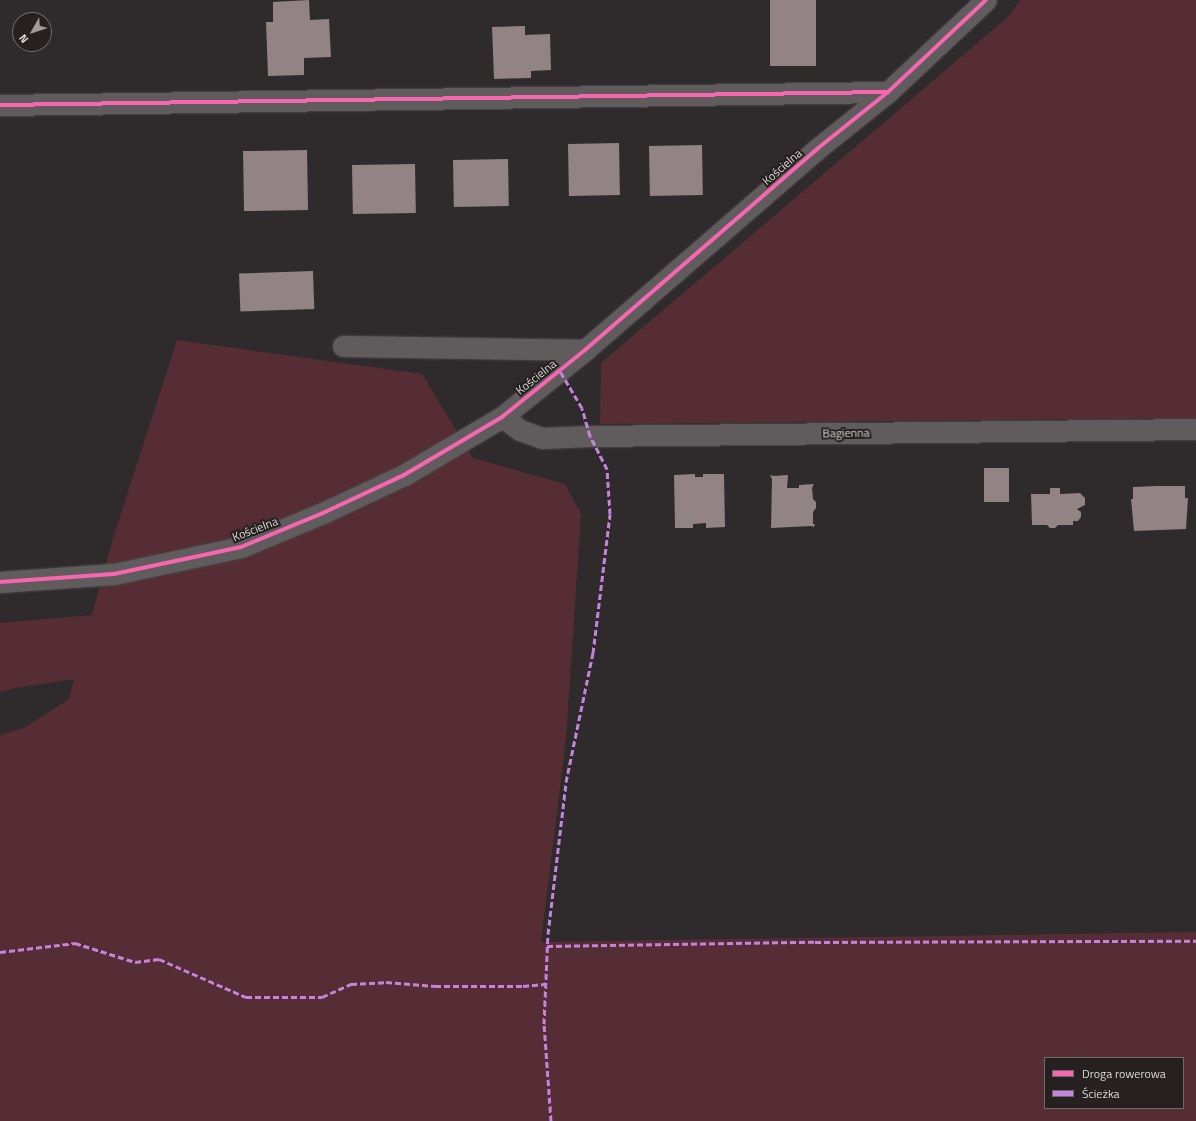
<!DOCTYPE html>
<html>
<head>
<meta charset="utf-8">
<style>
	body { margin:0 }
	#map { position:relative; width:1196px; height:1121px; overflow:hidden; background:#2f2a2b; font-family:"Titillium Web",sans-serif }
	div>[style] { position:absolute }
	.green>* { inset:0; background:#572d35 }
	.building>* { inset:0; background:#928385; transform-origin:0 0 }
	.roads { filter:drop-shadow(0 0 1px #4a4747) drop-shadow(0 0 1px #4a4747) }
	.minor>* { height:21px; margin:-10.5px; padding:0 10.5px; transform-origin:10.5px; border-radius:10.5px; background:#605c5d }
	.quiet>* { height:3px; margin-top:-1.5px; transform-origin:0; background:repeating-linear-gradient(90deg,#c483df 0 6px,transparent 0 9px) }
	.cycleway>* { height:4px; margin:-2px; padding:0 2px; transform-origin:2px; border-radius:2px; background:#f766af }
	span { translate:-50% -50%; white-space:nowrap; text-align:center; line-height:1.15; -webkit-text-stroke:4px #262020; paint-order:stroke }
	.street-label { font-size:12px; color:#dcd8d8 }
	.legend { position:absolute; left:1044px; top:1057px; width:140px; height:52px; box-sizing:border-box; background:#262020; border:1px solid #6f6a6a; margin:0; padding:5px 7px; list-style:none; font-size:12px; color:#dcd8d8 }
	.legend li { display:flex; align-items:center; gap:8px; height:20px }
	.legend b { width:20px; border:1px solid #6f6a6a }
	.north { position:absolute; left:12px; top:12px; width:40px; height:40px; box-sizing:border-box; background:#262020; border:1px solid #6f6a6a; border-radius:50%; rotate:231deg; font-size:11px; font-weight:700; line-height:16px; text-align:center; color:#dcd8d8 }
	.north::after { content:''; display:block; margin:auto; width:14px; height:18px; background:#9f9b9b; clip-path:polygon(50% 0,100% 100%,50% 72%,0 100%) }
</style>
</head>
<body>
<div id="map">
	<div class="green">
		<div style="clip-path:polygon(1020px 0,1196px 0,1196px 418px,600px 424px,601px 363px,1008px 17px)"></div>
		<div style="clip-path:polygon(evenodd,177px 340px,422px 374px,473px 458px,565px 484px,581px 514px,566px 739px,541px 942px,1196px 932px,1196px 1121px,0 1121px,0 735px,24px 728px,69px 699px,74px 679px,15px 688px,0 692px,0 623px,92px 615px,114px 535px,177px 340px,1045px 1058px,1183px 1058px,1183px 1108px,1045px 1108px,1045px 1058px)"></div>
	</div>
	<div class="building">
		<div style="clip-path:polygon(309px 0,310px 20px,329px 19px,331px 57px,304px 58px,304px 75px,268px 76px,266px 22px,273px 22px,273px 2px)"></div>
		<div style="left:770px;top:0;width:46px;height:66px"></div>
		<div style="clip-path:polygon(525px 26px,525px 35px,550px 34px,551px 70px,531px 71px,531px 78px,494px 79px,492px 27px)"></div>
		<div style="left:619px;top:143px;width:52px;height:51px;rotate:89deg"></div>
		<div style="left:702px;top:145px;width:50px;height:53px;rotate:89deg"></div>
		<div style="left:307px;top:150px;width:60px;height:64px;rotate:89deg"></div>
		<div style="left:508px;top:159px;width:47px;height:55px;rotate:89deg"></div>
		<div style="left:415px;top:164px;width:49px;height:63px;rotate:89deg"></div>
		<div style="left:313px;top:271px;width:38px;height:74px;rotate:88deg"></div>
		<div style="left:984px;top:468px;width:25px;height:34px"></div>
		<div style="clip-path:polygon(695px 474px,695px 477px,703px 477px,703px 474px,724px 474px,725px 527px,706px 528px,706px 523px,693px 524px,693px 528px,675px 528px,674px 475px)"></div>
		<div style="clip-path:polygon(770px 475px,774px 476px,788px 475px,787px 488px,799px 488px,799px 485px,814px 484px,812px 488px,813px 499px,816px 502px,816px 508px,813px 512px,813px 524px,815px 524px,814px 527px,811px 526px,771px 528px,772px 479px)"></div>
		<div style="clip-path:polygon(1156px 486px,1185px 486px,1185px 498px,1188px 498px,1186px 529px,1134px 531px,1131px 499px,1133px 499px,1133px 487px)"></div>
		<div style="clip-path:polygon(1050px 488px,1060px 488px,1060px 494px,1080px 493px,1085px 498px,1085px 505px,1077px 509px,1081px 512px,1081px 517px,1078px 521px,1073px 521px,1073px 525px,1058px 525px,1055px 528px,1050px 528px,1047px 525px,1032px 525px,1031px 494px,1050px 494px)"></div>
	</div>
	<div class="roads">
		<div class="minor">
			<div style="left:0;top:105px;width:888px;rotate:-0.84deg"></div>
			<div style="left:343px;top:346px;width:242px;rotate:0.9deg"></div>
			<div style="left:502px;top:417px;width:22px;rotate:36deg"></div>
			<div style="left:520px;top:430px;width:23px;rotate:20deg"></div>
			<div style="left:542px;top:438px;width:48px;rotate:-2.4deg"></div>
			<div style="left:590px;top:436px;width:606px;rotate:-0.66deg"></div>
			<div style="left:0;top:582px;width:114px;rotate:-4deg"></div>
			<div style="left:114px;top:574px;width:130px;rotate:-12deg"></div>
			<div style="left:241px;top:547px;width:91px;rotate:-22.6deg"></div>
			<div style="left:325px;top:512px;width:87px;rotate:-25.1deg"></div>
			<div style="left:404px;top:475px;width:114px;rotate:-30.6deg"></div>
			<div style="left:502px;top:417px;width:107px;rotate:-38.9deg"></div>
			<div style="left:585px;top:350px;width:307px;rotate:-40.9deg"></div>
			<div style="left:817px;top:149px;width:91px;rotate:-38.8deg"></div>
			<div style="left:888px;top:92px;width:134px;rotate:-43.2deg"></div>
		</div>
	</div>
	<div class="quiet">
		<div style="left:547px;top:946px;width:268px;rotate:-0.9deg"></div>
		<div style="left:815px;top:942px;width:381px;rotate:-0.2deg"></div>
		<div style="left:0;top:952px;width:76px;rotate:-6.8deg"></div>
		<div style="left:75px;top:943px;width:63px;rotate:17.6deg"></div>
		<div style="left:135px;top:962px;width:24px;rotate:-7deg"></div>
		<div style="left:159px;top:959px;width:95px;rotate:23.6deg"></div>
		<div style="left:246px;top:997px;width:76px"></div>
		<div style="left:322px;top:997px;width:32px;rotate:-24deg"></div>
		<div style="left:351px;top:984px;width:35px;rotate:-3deg"></div>
		<div style="left:386px;top:982px;width:49px;rotate:4.7deg"></div>
		<div style="left:435px;top:986px;width:88px"></div>
		<div style="left:523px;top:986px;width:22px;rotate:-5deg"></div>
		<div style="left:551px;top:1121px;width:97px;rotate:-94.1deg"></div>
		<div style="left:544px;top:1024px;width:90px;rotate:-87.5deg"></div>
		<div style="left:548px;top:934px;width:153px;rotate:-83.2deg"></div>
		<div style="left:566px;top:782px;width:132px;rotate:-78.2deg"></div>
		<div style="left:593px;top:653px;width:140px;rotate:-83deg"></div>
		<div style="left:610px;top:514px;width:45px;rotate:-93.8deg"></div>
		<div style="left:607px;top:469px;width:37px;rotate:-117deg"></div>
		<div style="left:590px;top:436px;width:29px;rotate:-106deg"></div>
		<div style="left:582px;top:408px;width:43px;rotate:-120.7deg"></div>
	</div>
	<div class="cycleway">
		<div style="left:0;top:105px;width:888px;rotate:-0.84deg"></div>
		<div style="left:0;top:582px;width:114px;rotate:-4deg"></div>
		<div style="left:114px;top:574px;width:130px;rotate:-12deg"></div>
		<div style="left:241px;top:547px;width:91px;rotate:-22.6deg"></div>
		<div style="left:325px;top:512px;width:87px;rotate:-25.1deg"></div>
		<div style="left:404px;top:475px;width:114px;rotate:-30.6deg"></div>
		<div style="left:502px;top:417px;width:107px;rotate:-38.9deg"></div>
		<div style="left:585px;top:350px;width:307px;rotate:-40.9deg"></div>
		<div style="left:817px;top:149px;width:91px;rotate:-38.8deg"></div>
		<div style="left:888px;top:92px;width:134px;rotate:-43.2deg"></div>
	</div>
	<div class="street-label">
		<span style="left:782px;top:167px;rotate:-41deg">Kościelna</span>
		<span style="left:536px;top:377px;rotate:-39deg">Kościelna</span>
		<span style="left:846px;top:433px;rotate:-1deg">Bagienna</span>
		<span style="left:255px;top:529px;rotate:-21deg">Kościelna</span>
	</div>
	<ul class="legend">
	<li><b style="height:5px;background:#f766af"></b>Droga rowerowa</li>
	<li><b style="height:5px;background:#c483df"></b>Ścieżka</li>
	</ul>
	<div class="north">N</div>
</div>
</body>
</html>
